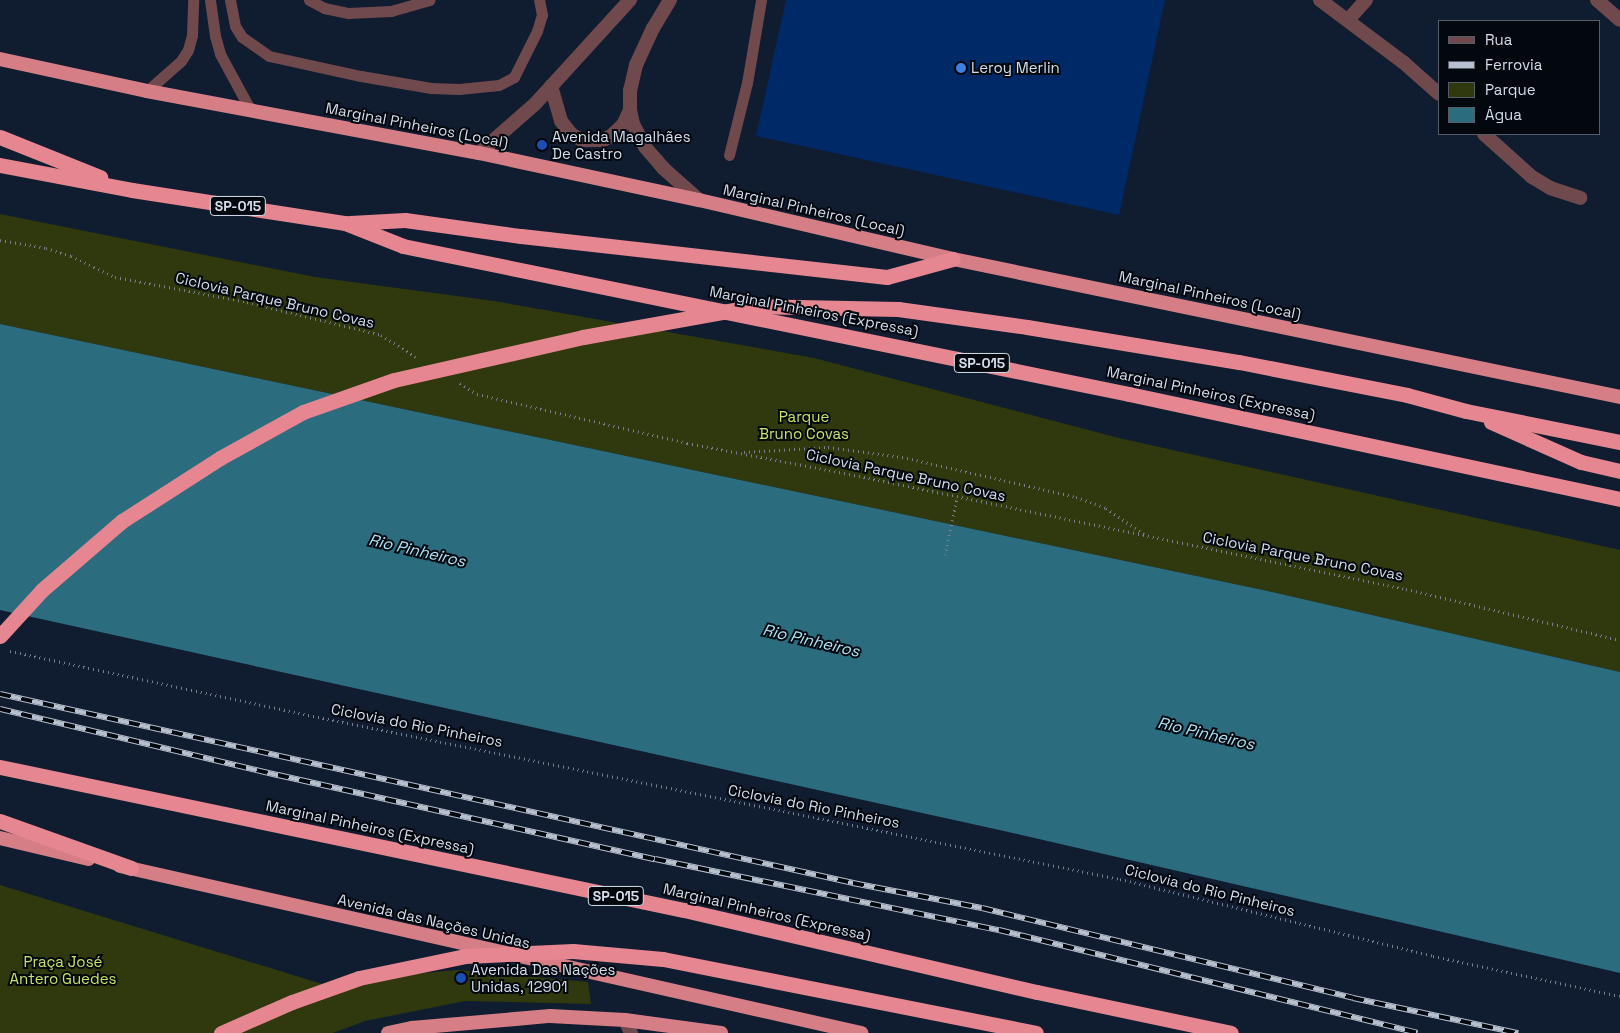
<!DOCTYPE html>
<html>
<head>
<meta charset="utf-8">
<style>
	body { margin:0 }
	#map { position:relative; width:1620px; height:1033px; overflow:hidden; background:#101c2f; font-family:"Space Grotesk",sans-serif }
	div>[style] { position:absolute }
	.green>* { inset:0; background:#30390d }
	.water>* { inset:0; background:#2b6c7e }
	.building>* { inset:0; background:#002968 }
	.path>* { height:3px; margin-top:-1.5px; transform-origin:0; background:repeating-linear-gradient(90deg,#768090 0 1px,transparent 0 5px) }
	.service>* { height:11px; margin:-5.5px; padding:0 5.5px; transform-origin:5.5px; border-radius:5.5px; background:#70494c }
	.minor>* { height:14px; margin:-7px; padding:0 7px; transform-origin:7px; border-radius:7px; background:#70494c }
	.tertiary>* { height:14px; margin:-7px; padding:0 7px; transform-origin:7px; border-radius:7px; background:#70494c }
	.trunk>* { height:14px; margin:-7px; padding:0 7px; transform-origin:7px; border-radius:7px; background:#d67e86 }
	.motorway>* { height:15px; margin:-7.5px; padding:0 7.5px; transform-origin:7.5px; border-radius:7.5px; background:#e68690 }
	.rail>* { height:5.5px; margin-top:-2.75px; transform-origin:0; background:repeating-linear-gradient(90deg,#03070e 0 11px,#b7c0ce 0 22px); box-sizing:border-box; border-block:1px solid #b7c0ce }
	.motorway-bridge>* { height:15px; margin:-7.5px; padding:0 7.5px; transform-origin:7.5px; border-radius:7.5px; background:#e68690 }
	.dots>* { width:14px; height:14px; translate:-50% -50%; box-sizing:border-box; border:2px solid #03070e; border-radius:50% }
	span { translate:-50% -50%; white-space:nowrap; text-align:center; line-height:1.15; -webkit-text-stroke:4px #03070e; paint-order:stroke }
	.shield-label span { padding:1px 4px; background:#03070e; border:1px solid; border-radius:4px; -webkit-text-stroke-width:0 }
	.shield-label { font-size:14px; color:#d6dfec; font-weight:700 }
	.poi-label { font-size:15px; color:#d6dfec }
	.left { translate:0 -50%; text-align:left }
	.street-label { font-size:15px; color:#d6dfec }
	.park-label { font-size:15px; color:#c9e46c }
	.water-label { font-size:16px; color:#aee4f4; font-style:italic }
	.legend { position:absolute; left:1438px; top:20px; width:162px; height:115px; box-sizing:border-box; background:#03070e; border:1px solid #575d67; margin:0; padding:6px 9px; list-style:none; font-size:15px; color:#d6dfec }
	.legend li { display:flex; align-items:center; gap:10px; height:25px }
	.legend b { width:25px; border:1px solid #575d67 }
</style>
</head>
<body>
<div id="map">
	<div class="green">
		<div style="clip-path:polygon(0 214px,315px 277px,494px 301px,814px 358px,1119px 438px,1620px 550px,1620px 672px,1263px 590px,0 324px)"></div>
		<div style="clip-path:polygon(0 885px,345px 991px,391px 976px,458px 970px,588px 982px,591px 1004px,465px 1001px,365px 1021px,333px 1033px,0 1033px)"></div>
	</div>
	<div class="water">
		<div style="clip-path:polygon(0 324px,1263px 590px,1620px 672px,1620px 973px,1004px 831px,0 610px)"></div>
	</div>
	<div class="building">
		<div style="clip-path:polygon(786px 0,1165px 0,1119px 215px,756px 136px)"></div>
	</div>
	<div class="path">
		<div style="left:0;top:240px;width:47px;rotate:9.9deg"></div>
		<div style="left:46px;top:248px;width:26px;rotate:18deg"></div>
		<div style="left:71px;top:256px;width:49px;rotate:25.5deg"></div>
		<div style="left:115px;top:277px;width:134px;rotate:10.7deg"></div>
		<div style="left:247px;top:302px;width:138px;rotate:13.8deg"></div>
		<div style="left:381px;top:335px;width:41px;rotate:32.2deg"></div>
		<div style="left:460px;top:383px;width:20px;rotate:33deg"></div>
		<div style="left:477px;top:394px;width:216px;rotate:13.1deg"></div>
		<div style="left:687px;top:443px;width:165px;rotate:10.8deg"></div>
		<div style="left:849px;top:474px;width:569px;rotate:11.67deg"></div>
		<div style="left:1406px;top:589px;width:220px;rotate:13.4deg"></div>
		<div style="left:744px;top:452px;width:84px;rotate:-3.4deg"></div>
		<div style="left:828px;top:447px;width:75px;rotate:7.7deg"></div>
		<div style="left:902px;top:457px;width:179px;rotate:12.9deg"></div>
		<div style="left:1076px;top:497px;width:32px;rotate:20deg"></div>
		<div style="left:1106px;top:508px;width:47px;rotate:34.7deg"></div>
		<div style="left:945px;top:555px;width:58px;rotate:-78.1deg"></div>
		<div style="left:10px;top:651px;width:305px;rotate:12.1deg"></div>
		<div style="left:308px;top:715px;width:828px;rotate:11.42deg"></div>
		<div style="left:1120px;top:879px;width:322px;rotate:13.8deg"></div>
		<div style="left:1433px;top:956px;width:191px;rotate:12.1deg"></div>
	</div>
	<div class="service">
		<div style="left:210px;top:0;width:36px;rotate:82deg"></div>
		<div style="left:215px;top:36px;width:19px;rotate:74deg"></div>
		<div style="left:220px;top:54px;width:65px;rotate:61.5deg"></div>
		<div style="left:230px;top:0;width:26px;rotate:79deg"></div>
		<div style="left:235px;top:26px;width:13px;rotate:58deg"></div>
		<div style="left:242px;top:37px;width:33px;rotate:35deg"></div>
		<div style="left:269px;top:56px;width:94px;rotate:12.3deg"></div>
		<div style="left:361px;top:76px;width:71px;rotate:9.7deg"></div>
		<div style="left:431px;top:88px;width:28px;rotate:2deg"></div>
		<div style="left:459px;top:89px;width:40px;rotate:-5.7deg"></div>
		<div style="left:499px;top:85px;width:17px;rotate:-28deg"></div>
		<div style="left:514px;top:77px;width:51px;rotate:-63.4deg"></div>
		<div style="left:537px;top:31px;width:17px;rotate:-73deg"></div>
		<div style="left:542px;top:15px;width:15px;rotate:-101deg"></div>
		<div style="left:309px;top:0;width:17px;rotate:28deg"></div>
		<div style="left:324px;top:8px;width:25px;rotate:12deg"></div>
		<div style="left:348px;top:13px;width:43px;rotate:-2.7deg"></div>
		<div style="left:391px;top:11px;width:40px;rotate:-16deg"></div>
		<div style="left:147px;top:91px;width:45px;rotate:-41.4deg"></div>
		<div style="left:181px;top:61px;width:13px;rotate:-58deg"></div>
		<div style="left:188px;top:50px;width:16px;rotate:-75deg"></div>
		<div style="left:192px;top:35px;width:35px;rotate:-88deg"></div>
		<div style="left:729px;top:155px;width:74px;rotate:-76deg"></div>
		<div style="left:747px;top:83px;width:84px;rotate:-80.4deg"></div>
	</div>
	<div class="minor">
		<div style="left:1320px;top:0;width:104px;rotate:36.8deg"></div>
		<div style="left:1403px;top:62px;width:48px;rotate:41.6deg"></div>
		<div style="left:1597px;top:0;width:30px;rotate:41deg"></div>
		<div style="left:1348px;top:20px;width:27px;rotate:-48deg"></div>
		<div style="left:1484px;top:134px;width:64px;rotate:41.9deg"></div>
		<div style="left:1532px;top:177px;width:21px;rotate:31deg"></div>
		<div style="left:1550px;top:188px;width:32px;rotate:18deg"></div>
		<div style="left:625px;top:1020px;width:14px;rotate:65deg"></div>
	</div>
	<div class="tertiary">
		<div style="left:670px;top:0;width:33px;rotate:121deg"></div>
		<div style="left:653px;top:28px;width:41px;rotate:114.7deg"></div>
		<div style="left:636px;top:65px;width:26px;rotate:103deg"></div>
		<div style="left:630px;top:90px;width:20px;rotate:90deg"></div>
		<div style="left:630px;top:110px;width:14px;rotate:78deg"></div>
		<div style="left:633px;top:124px;width:26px;rotate:62deg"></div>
		<div style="left:645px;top:147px;width:28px;rotate:49deg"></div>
		<div style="left:663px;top:168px;width:48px;rotate:41.6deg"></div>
		<div style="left:551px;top:86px;width:36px;rotate:74deg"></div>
		<div style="left:561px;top:121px;width:16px;rotate:52deg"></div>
		<div style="left:571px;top:134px;width:13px;rotate:29deg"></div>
		<div style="left:582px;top:140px;width:21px"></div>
		<div style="left:603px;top:140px;width:9px;rotate:-27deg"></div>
		<div style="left:611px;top:136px;width:16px;rotate:-43deg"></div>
		<div style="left:623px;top:125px;width:17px;rotate:-65deg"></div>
		<div style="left:479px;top:153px;width:74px;rotate:-41.2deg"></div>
		<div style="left:535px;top:104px;width:141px;rotate:-47.6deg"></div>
	</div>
	<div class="trunk">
		<div style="left:0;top:59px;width:150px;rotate:12.3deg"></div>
		<div style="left:147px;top:91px;width:338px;rotate:10.6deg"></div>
		<div style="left:479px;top:153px;width:225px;rotate:12.1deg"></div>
		<div style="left:699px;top:200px;width:261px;rotate:13.1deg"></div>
		<div style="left:953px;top:259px;width:681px;rotate:11.69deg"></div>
		<div style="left:0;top:838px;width:91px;rotate:13.3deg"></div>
		<div style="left:120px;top:866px;width:760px;rotate:12.7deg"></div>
		<div style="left:388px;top:1033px;width:25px;rotate:-12deg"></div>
		<div style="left:412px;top:1028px;width:139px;rotate:-5deg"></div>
		<div style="left:550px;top:1016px;width:75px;rotate:3.1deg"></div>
		<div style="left:625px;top:1020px;width:97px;rotate:7.7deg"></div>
	</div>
	<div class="motorway">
		<div style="left:0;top:137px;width:108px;rotate:21.8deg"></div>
		<div style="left:0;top:165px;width:134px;rotate:10.7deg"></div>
		<div style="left:132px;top:190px;width:216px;rotate:8.8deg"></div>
		<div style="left:345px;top:223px;width:62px;rotate:21.6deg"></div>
		<div style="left:403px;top:246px;width:741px;rotate:11.52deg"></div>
		<div style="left:1129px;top:394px;width:502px;rotate:12.07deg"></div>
		<div style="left:350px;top:223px;width:55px;rotate:-3.1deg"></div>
		<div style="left:405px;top:220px;width:117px;rotate:7.9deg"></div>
		<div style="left:521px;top:236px;width:368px;rotate:6.4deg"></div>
		<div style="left:887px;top:277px;width:68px;rotate:-15.3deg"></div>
		<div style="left:1407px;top:395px;width:61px;rotate:15.2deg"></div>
		<div style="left:1466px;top:411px;width:157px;rotate:11.4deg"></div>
		<div style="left:1491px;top:422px;width:98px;rotate:24deg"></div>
		<div style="left:1581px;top:462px;width:40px;rotate:13deg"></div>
		<div style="left:0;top:767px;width:699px;rotate:11.81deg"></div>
		<div style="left:684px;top:910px;width:362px;rotate:13.1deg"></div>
		<div style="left:1037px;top:992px;width:198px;rotate:11.9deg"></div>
		<div style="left:0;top:821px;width:139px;rotate:19.7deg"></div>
	</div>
	<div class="rail">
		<div style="left:0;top:694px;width:874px;rotate:12.49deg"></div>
		<div style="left:853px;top:883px;width:131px;rotate:11deg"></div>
		<div style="left:982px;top:908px;width:382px;rotate:13.6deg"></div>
		<div style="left:1353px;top:998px;width:169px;rotate:12deg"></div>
		<div style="left:0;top:709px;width:286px;rotate:13.4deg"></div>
		<div style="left:278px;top:775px;width:386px;rotate:12.6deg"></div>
		<div style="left:655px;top:859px;width:351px;rotate:11.7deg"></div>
		<div style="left:999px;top:930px;width:431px;rotate:13.8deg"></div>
	</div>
	<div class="motorway-bridge">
		<div style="left:0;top:636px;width:62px;rotate:-47.6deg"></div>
		<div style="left:42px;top:590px;width:106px;rotate:-40.8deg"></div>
		<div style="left:122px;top:521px;width:117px;rotate:-32.7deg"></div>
		<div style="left:220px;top:458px;width:95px;rotate:-29deg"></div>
		<div style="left:303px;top:412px;width:96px;rotate:-19.4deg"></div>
		<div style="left:394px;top:380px;width:194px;rotate:-12.8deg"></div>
		<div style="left:583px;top:337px;width:175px;rotate:-10.2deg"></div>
		<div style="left:755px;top:306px;width:143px;rotate:1.2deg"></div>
		<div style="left:898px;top:309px;width:130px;rotate:7.9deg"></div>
		<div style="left:1027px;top:327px;width:215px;rotate:9.4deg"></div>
		<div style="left:1239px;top:362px;width:171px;rotate:11.1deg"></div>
		<div style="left:221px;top:1033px;width:77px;rotate:-23.6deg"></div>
		<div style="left:292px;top:1002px;width:71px;rotate:-19.7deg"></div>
		<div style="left:359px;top:978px;width:108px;rotate:-11.7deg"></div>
		<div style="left:465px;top:956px;width:108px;rotate:-2.7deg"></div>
		<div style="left:573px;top:951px;width:90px;rotate:5.1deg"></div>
		<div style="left:663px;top:959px;width:380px;rotate:11.2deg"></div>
	</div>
	<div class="dots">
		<div style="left:961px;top:68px;background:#3f7fe0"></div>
		<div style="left:542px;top:145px;background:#1a4fb4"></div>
		<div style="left:461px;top:978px;background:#1a4fb4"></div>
	</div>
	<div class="shield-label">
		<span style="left:238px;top:206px">SP-015</span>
		<span style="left:982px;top:363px">SP-015</span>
		<span style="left:616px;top:896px">SP-015</span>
	</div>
	<div class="poi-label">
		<span class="left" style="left:971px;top:68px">Leroy Merlin</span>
		<span class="left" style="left:552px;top:145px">Avenida Magalhães<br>De Castro</span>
		<span class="left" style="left:471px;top:978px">Avenida Das Nações<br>Unidas, 12901</span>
	</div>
	<div class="street-label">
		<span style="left:417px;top:125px;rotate:11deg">Marginal Pinheiros (Local)</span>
		<span style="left:814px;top:210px;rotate:13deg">Marginal Pinheiros (Local)</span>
		<span style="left:1210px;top:295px;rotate:12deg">Marginal Pinheiros (Local)</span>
		<span style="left:275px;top:300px;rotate:13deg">Ciclovia Parque Bruno Covas</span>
		<span style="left:814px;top:311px;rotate:11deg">Marginal Pinheiros (Expressa)</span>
		<span style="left:1211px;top:393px;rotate:12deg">Marginal Pinheiros (Expressa)</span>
		<span style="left:906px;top:475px;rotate:12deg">Ciclovia Parque Bruno Covas</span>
		<span style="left:1303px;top:556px;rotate:11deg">Ciclovia Parque Bruno Covas</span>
		<span style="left:417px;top:725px;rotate:11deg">Ciclovia do Rio Pinheiros</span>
		<span style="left:814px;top:806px;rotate:11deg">Ciclovia do Rio Pinheiros</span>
		<span style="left:370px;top:827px;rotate:12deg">Marginal Pinheiros (Expressa)</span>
		<span style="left:1210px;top:890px;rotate:14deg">Ciclovia do Rio Pinheiros</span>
		<span style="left:767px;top:912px;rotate:13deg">Marginal Pinheiros (Expressa)</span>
		<span style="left:434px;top:921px;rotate:13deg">Avenida das Nações Unidas</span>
	</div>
	<div class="park-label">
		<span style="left:804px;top:425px">Parque<br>Bruno Covas</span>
		<span style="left:63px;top:970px">Praça José<br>Antero Guedes</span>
	</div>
	<div class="water-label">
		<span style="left:417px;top:551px;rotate:13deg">Rio Pinheiros</span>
		<span style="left:811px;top:641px;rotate:13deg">Rio Pinheiros</span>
		<span style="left:1206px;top:734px;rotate:13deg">Rio Pinheiros</span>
	</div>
	<ul class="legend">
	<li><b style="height:6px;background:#70494c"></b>Rua</li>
	<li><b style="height:6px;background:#b7c0ce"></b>Ferrovia</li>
	<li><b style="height:14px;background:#30390d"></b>Parque</li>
	<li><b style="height:14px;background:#2b6c7e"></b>Água</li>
	</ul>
</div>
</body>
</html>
